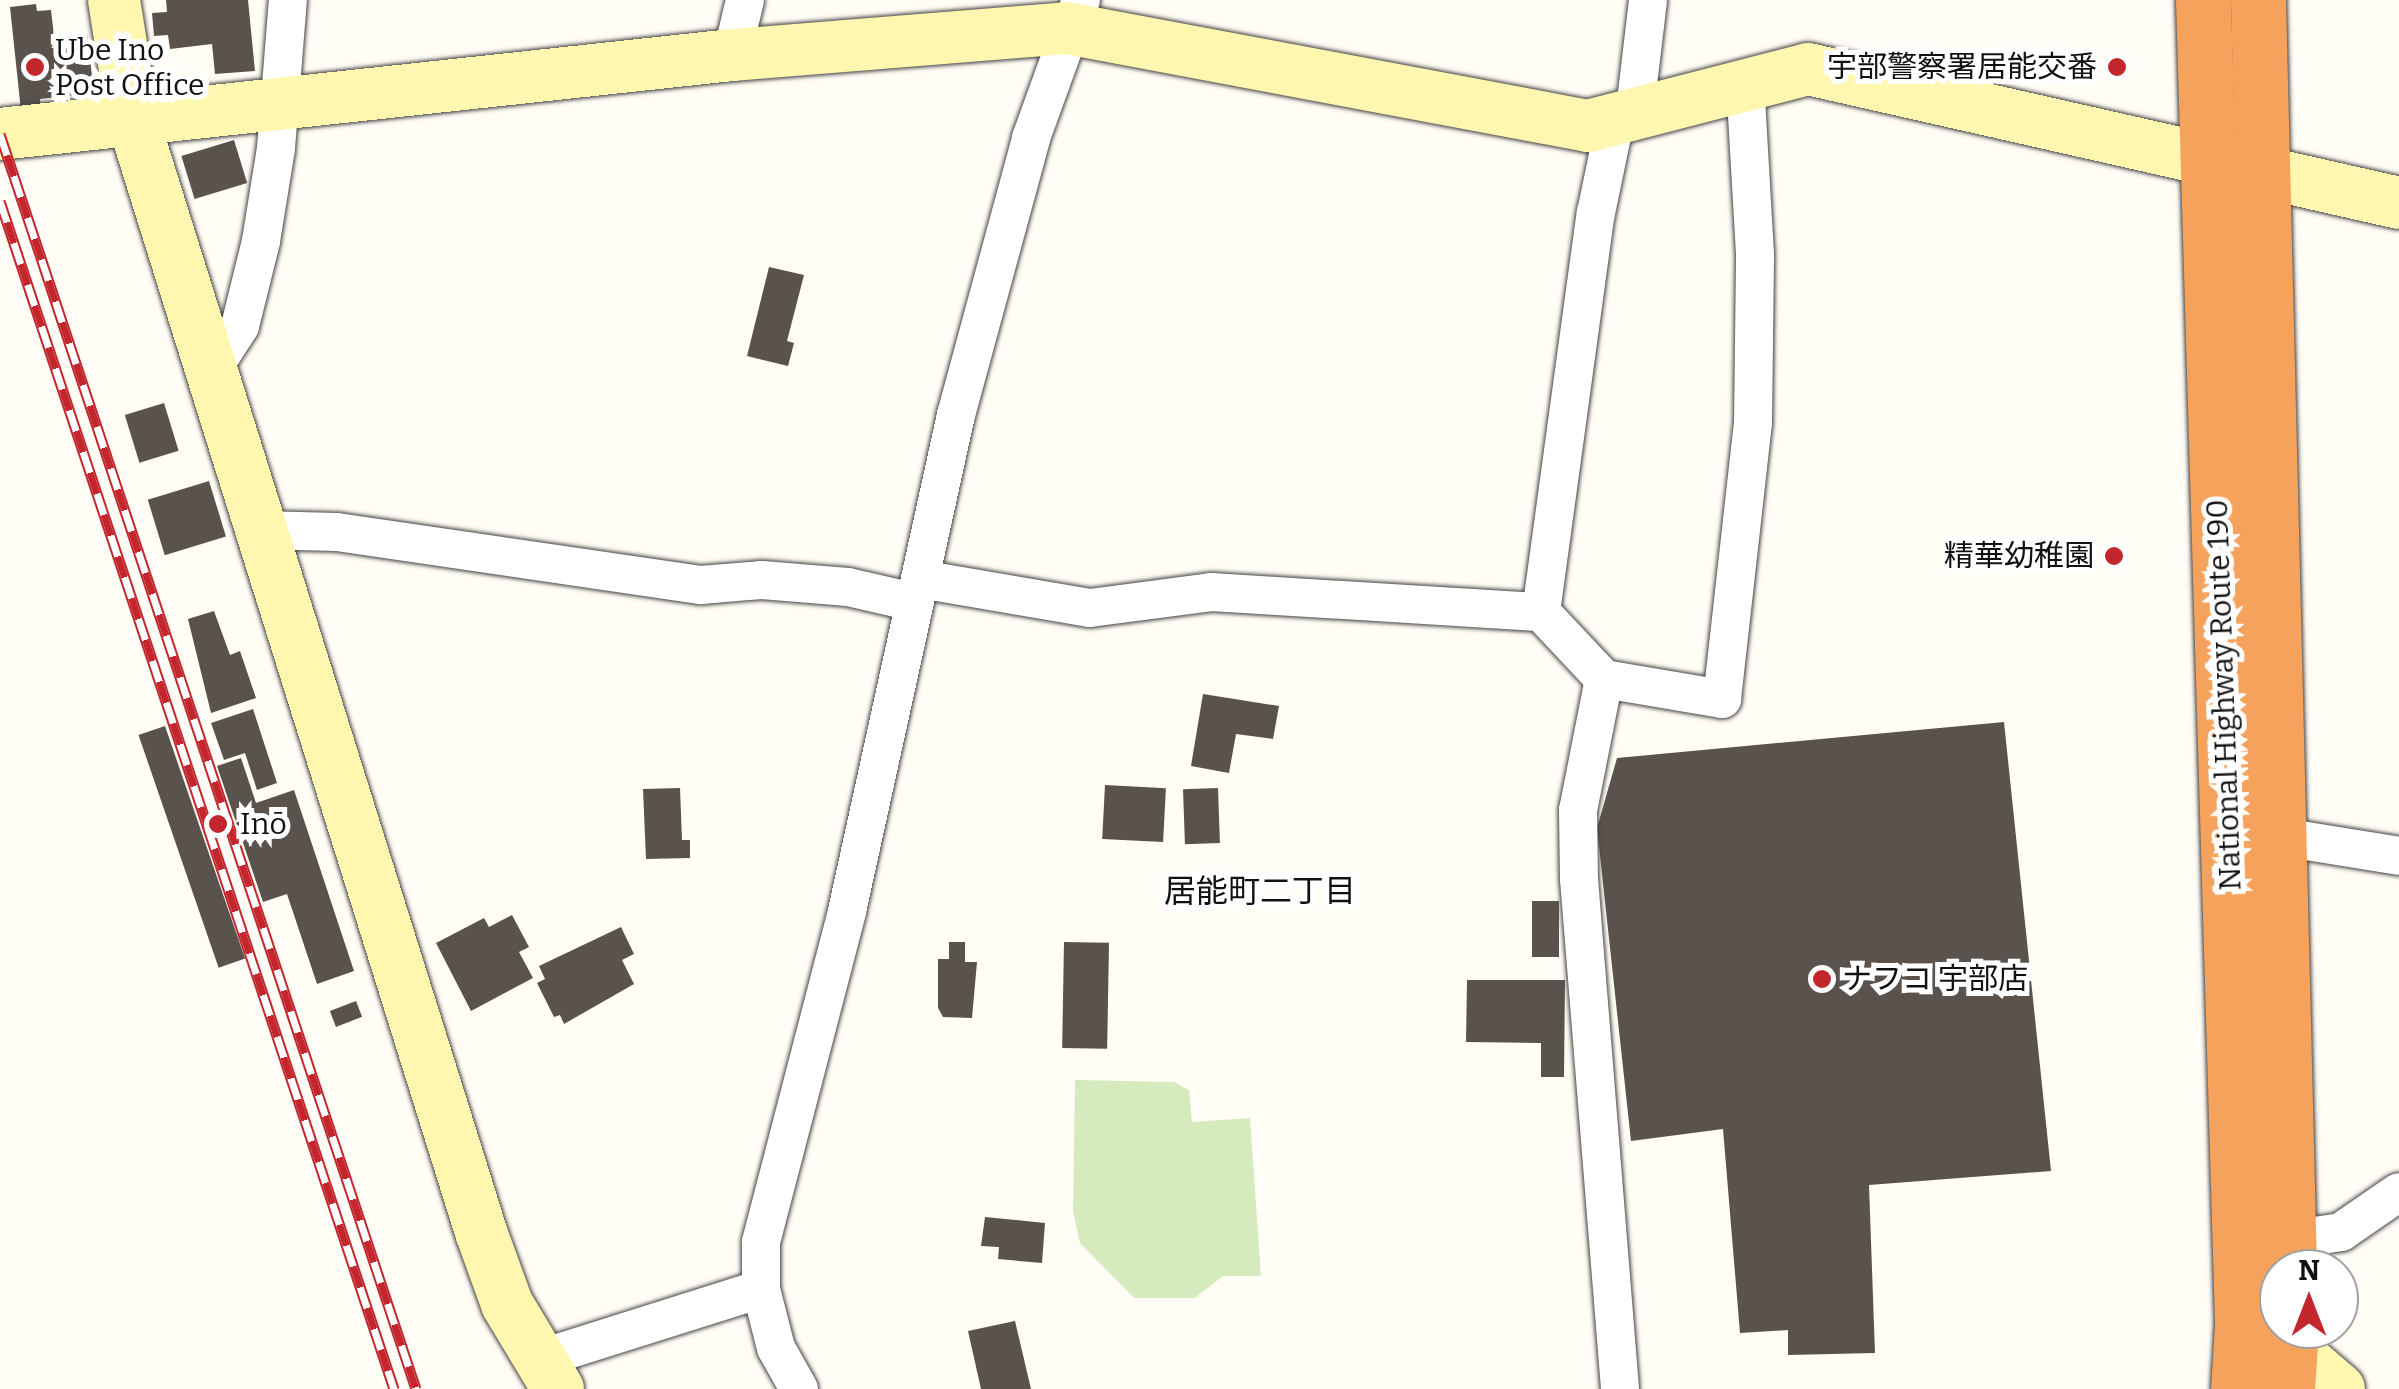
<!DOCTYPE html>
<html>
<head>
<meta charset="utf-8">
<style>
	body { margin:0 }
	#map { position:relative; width:2399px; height:1389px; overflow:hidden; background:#fffdf5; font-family:Bitter,"Noto Sans JP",serif }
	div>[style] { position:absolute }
	.green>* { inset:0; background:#d5ebbd }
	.building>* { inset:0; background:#5a524d; transform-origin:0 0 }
	.roads { filter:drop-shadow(0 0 2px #444) drop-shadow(0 0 2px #444) }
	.street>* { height:38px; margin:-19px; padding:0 19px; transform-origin:19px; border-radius:19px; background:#fff }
	.secondary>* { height:52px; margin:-26px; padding:0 26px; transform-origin:26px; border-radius:26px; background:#fff6b0 }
	.highway>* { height:55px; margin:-27.5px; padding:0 27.5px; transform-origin:27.5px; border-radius:27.5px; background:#f5a25d }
	.rail>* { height:11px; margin-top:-5.5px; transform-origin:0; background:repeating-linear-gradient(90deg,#fff 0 22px,#c4262e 0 44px); box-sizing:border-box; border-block:2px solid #c4262e }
	.dots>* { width:28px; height:28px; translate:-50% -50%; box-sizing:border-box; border:5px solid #fff; border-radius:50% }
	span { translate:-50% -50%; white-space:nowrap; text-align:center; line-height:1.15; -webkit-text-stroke:10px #fff; paint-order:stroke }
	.poi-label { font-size:30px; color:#111 }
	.left { translate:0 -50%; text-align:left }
	.right { translate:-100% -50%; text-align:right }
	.street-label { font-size:30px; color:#111 }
	.neighbourhood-label { font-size:32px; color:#111 }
	.north { position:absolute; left:2259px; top:1249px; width:100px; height:100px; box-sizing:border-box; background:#fff; border:2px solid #a0a0a0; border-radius:50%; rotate:0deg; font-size:28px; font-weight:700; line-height:40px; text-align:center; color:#111 }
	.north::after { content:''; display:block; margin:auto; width:35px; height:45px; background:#c4262e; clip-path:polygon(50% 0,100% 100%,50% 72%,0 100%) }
</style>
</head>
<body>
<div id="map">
	<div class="green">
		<div style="clip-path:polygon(1075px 1080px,1174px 1082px,1189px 1090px,1192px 1122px,1250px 1118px,1261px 1276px,1223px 1276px,1195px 1298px,1134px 1298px,1080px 1243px,1073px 1211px)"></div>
	</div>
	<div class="building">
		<div style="clip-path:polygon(166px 0,248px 0,255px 71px,215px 74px,212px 44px,170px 49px,168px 35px,154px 36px,152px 13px,167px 12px)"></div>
		<div style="clip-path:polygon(36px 4px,37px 11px,51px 10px,54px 36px,87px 32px,93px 85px,86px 94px,40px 99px,41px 108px,21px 111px,10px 7px)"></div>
		<div style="left:234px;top:140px;width:45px;height:55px;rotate:73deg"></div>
		<div style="clip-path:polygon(769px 267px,804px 275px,787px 341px,794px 343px,788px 366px,747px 356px)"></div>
		<div style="left:164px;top:403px;width:50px;height:41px;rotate:73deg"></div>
		<div style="left:209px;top:481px;width:58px;height:64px;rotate:73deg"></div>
		<div style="clip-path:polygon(214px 611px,230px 655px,240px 651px,256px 698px,211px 713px,188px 619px)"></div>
		<div style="clip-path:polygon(1203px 694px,1279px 706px,1273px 739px,1236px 734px,1229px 773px,1191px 766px)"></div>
		<div style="clip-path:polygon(253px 709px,277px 783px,257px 790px,245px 753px,224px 760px,211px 723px)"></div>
		<div style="clip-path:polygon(2004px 722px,2051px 1171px,1869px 1185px,1875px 1353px,1788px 1355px,1788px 1330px,1740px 1333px,1723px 1129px,1631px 1141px,1597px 828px,1617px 758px)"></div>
		<div style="left:165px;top:726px;width:246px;height:28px;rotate:71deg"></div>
		<div style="clip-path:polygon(241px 758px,256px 803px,294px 790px,354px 971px,317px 984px,287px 894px,263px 902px,217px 766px)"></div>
		<div style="left:1105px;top:785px;width:61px;height:54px;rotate:3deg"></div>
		<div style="clip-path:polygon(680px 788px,682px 840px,690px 840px,690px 858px,646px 859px,643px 789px)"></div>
		<div style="left:1218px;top:788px;width:55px;height:35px;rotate:88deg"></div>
		<div style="left:1532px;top:901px;width:27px;height:56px"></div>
		<div style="clip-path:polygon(512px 915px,529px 947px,519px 952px,533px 978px,471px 1011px,436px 943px,484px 918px,489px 927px)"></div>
		<div style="clip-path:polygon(621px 927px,634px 954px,622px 960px,634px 984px,564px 1024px,560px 1015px,554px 1017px,537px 983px,545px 979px,539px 966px)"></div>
		<div style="clip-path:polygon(949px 942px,965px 942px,965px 962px,977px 962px,972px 1018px,943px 1017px,938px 1008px,938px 959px,949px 959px)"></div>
		<div style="left:1064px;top:942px;width:45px;height:106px;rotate:1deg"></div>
		<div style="clip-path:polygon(1467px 980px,1565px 980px,1564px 1077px,1541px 1077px,1541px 1043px,1466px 1042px)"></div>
		<div style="left:356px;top:1001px;width:17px;height:28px;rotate:69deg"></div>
		<div style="clip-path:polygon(985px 1217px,1045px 1223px,1042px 1263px,998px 1259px,999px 1247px,981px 1246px)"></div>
		<div style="clip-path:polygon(1015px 1321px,1031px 1389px,981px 1389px,968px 1331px)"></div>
	</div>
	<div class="roads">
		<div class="street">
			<div style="left:732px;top:55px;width:57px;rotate:-76.7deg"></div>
			<div style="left:1634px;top:118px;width:119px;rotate:-83.2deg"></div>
			<div style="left:211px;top:371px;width:54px;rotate:-57.2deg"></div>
			<div style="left:240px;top:326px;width:88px;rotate:-76.1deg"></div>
			<div style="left:261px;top:241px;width:94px;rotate:-80.8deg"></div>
			<div style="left:276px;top:148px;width:148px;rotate:-85.4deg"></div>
			<div style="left:260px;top:530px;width:77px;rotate:1.5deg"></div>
			<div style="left:337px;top:532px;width:368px;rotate:8.3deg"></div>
			<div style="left:701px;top:585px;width:61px;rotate:-4.7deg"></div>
			<div style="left:762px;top:580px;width:86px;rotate:4.7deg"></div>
			<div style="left:848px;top:587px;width:67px;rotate:13deg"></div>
			<div style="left:920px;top:579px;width:172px;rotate:9.7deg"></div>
			<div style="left:1090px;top:608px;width:122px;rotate:-7.5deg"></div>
			<div style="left:1211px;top:592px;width:331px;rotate:3.5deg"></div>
			<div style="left:1541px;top:612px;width:92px;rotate:46.8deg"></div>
			<div style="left:1604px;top:679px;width:120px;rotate:9.6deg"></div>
			<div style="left:1722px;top:699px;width:278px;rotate:-83.6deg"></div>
			<div style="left:1753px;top:423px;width:169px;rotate:-89.3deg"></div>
			<div style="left:1755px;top:254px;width:171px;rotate:-93.3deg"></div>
			<div style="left:1541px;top:612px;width:403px;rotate:-82.2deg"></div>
			<div style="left:1596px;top:213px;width:94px;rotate:-78.3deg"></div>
			<div style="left:1604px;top:679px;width:134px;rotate:101.2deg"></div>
			<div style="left:1578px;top:810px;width:69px;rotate:89.2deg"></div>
			<div style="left:1579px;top:879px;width:512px;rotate:85.4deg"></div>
			<div style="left:2276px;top:836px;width:125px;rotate:9.2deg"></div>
			<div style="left:2288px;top:1240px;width:54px;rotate:-8.6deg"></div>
			<div style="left:2341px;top:1232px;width:70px;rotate:-34.6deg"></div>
			<div style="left:539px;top:1359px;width:233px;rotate:-17.5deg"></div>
			<div style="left:799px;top:1389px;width:47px;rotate:-119.3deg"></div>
			<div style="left:776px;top:1348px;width:61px;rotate:-104.3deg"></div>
			<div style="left:761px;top:1289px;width:47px;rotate:-90deg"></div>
			<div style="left:761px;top:1242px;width:342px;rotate:-75.4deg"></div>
			<div style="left:847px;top:911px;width:508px;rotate:-77.61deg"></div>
			<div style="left:956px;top:415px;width:287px;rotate:-74.8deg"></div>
			<div style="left:1031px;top:138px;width:147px;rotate:-70.1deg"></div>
		</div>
		<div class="secondary">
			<div style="left:114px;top:0;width:121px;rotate:81deg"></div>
			<div style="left:133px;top:120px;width:1165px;rotate:72.62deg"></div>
			<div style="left:481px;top:1232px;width:77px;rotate:70.1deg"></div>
			<div style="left:507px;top:1304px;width:99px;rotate:59deg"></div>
			<div style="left:0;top:134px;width:736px;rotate:-6.16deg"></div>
			<div style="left:732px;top:55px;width:335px;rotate:-4.6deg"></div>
			<div style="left:1066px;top:28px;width:531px;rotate:10.63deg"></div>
			<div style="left:1588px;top:126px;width:227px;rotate:-14.5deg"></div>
			<div style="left:1808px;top:69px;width:606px;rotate:12.77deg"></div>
			<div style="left:2255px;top:1331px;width:40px;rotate:25deg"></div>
			<div style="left:2291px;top:1348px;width:63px;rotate:40.5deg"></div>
		</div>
		<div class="highway">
			<div style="left:2203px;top:0;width:1326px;rotate:88.31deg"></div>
			<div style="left:2242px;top:1325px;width:64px;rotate:93.6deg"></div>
			<div style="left:2258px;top:0;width:1269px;rotate:88.6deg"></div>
			<div style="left:2287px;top:1389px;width:60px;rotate:-86.2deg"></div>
		</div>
	</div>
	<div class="rail">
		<div style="left:0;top:134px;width:1322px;rotate:71.66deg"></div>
		<div style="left:0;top:201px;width:1252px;rotate:71.65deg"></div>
	</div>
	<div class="dots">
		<div style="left:35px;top:67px;background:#c4262e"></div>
		<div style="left:2117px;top:67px;background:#c4262e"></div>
		<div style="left:2114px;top:556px;background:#c4262e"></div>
		<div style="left:218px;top:824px;background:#c4262e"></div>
		<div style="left:1822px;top:979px;background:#c4262e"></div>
	</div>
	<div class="poi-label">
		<span class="left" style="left:55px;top:67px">Ube Ino<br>Post Office</span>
		<span class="right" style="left:2097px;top:67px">宇部警察署居能交番</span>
		<span class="right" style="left:2094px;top:556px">精華幼稚園</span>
		<span class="left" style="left:240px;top:824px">Inō</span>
		<span class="left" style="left:1842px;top:979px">ナフコ 宇部店</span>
	</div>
	<div class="street-label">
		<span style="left:2224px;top:695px;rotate:-92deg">National Highway Route 190</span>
	</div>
	<div class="neighbourhood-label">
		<span style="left:1260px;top:891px">居能町二丁目</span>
	</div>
	<div class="north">N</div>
</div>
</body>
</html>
